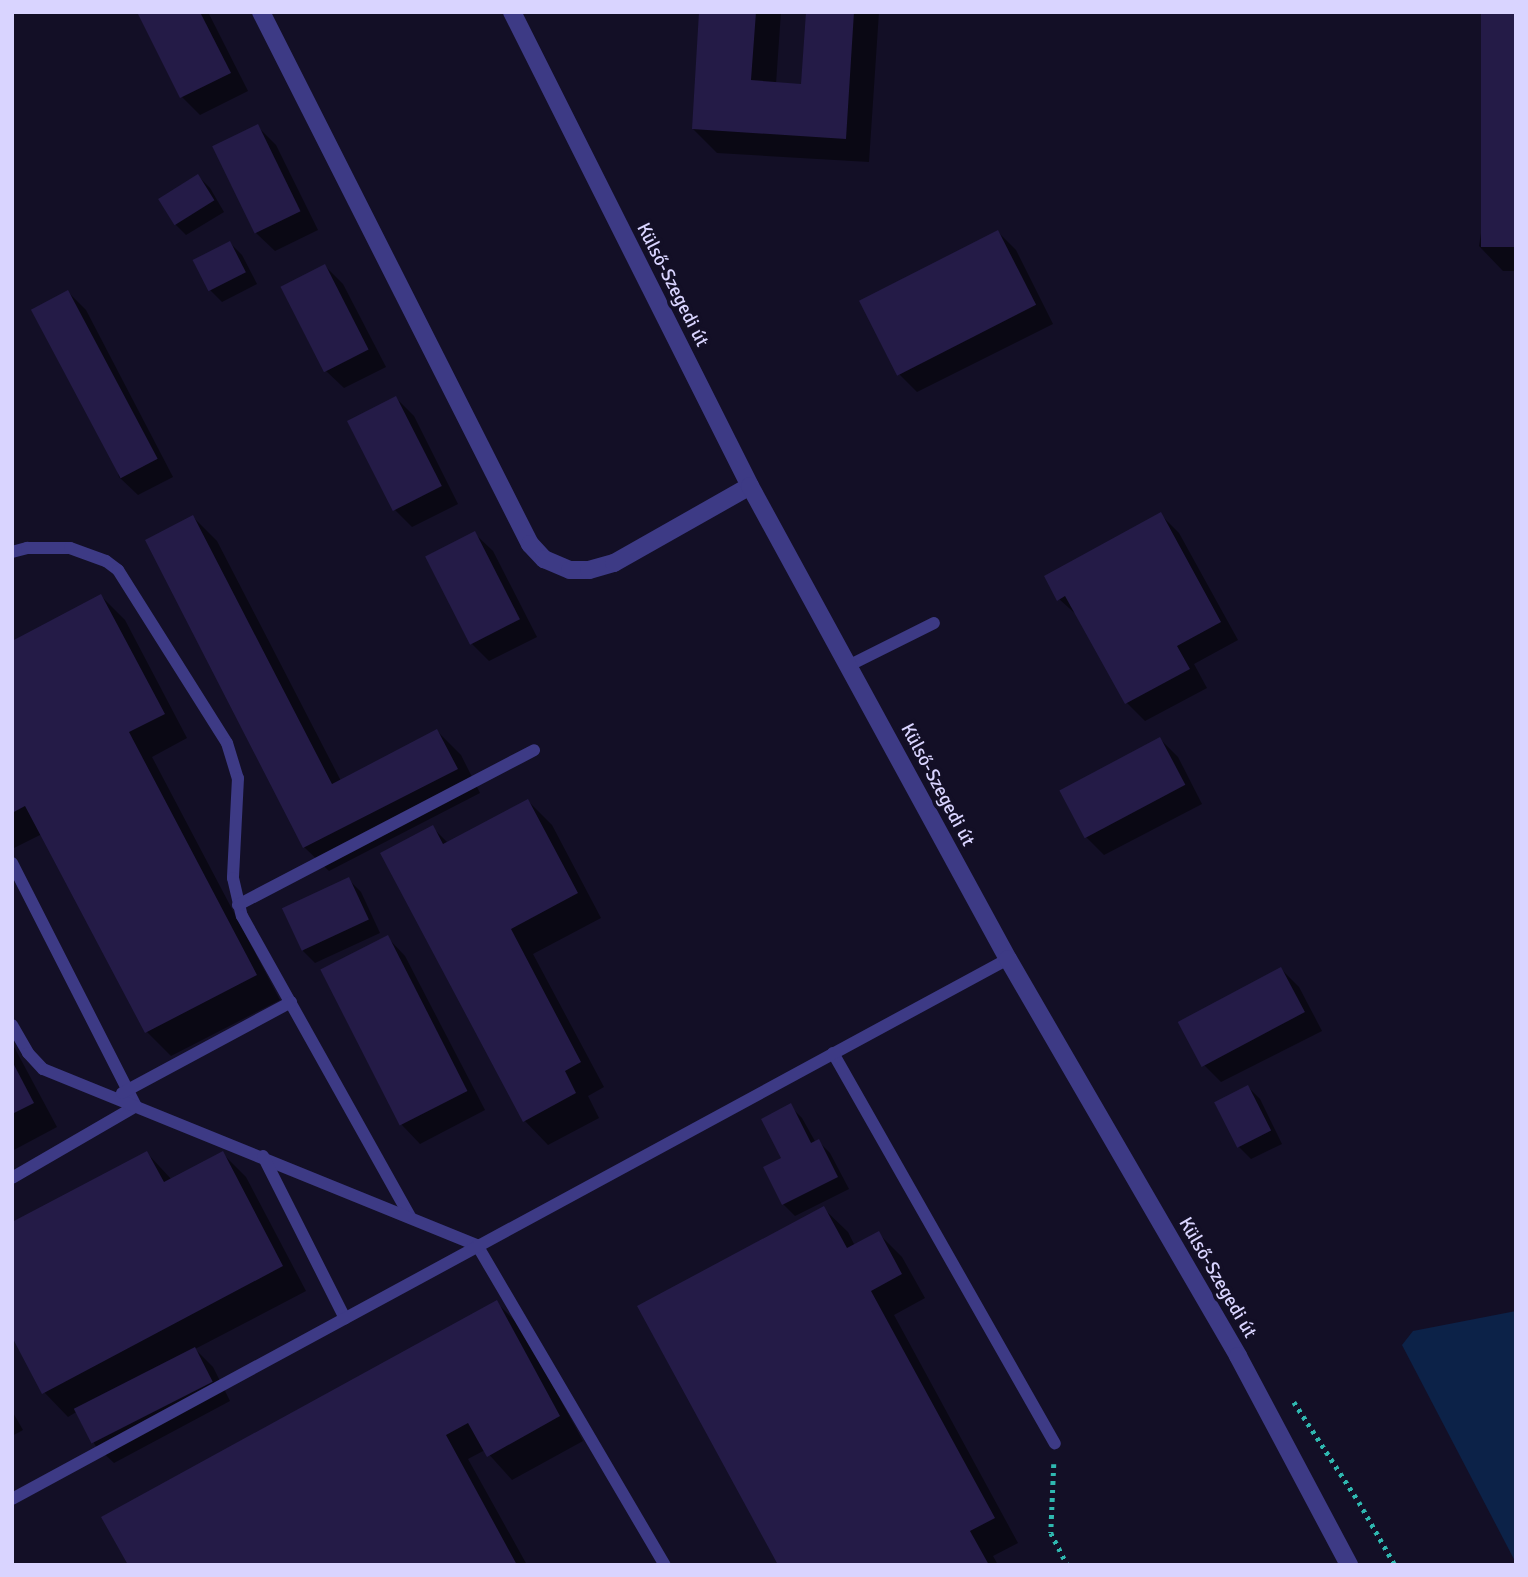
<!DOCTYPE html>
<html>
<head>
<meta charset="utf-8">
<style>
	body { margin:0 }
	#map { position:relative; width:1528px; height:1577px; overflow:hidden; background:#130f26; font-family:Signika,sans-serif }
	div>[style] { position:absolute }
	.water>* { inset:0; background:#0c2248 }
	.shadow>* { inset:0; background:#0007 }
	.building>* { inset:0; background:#241b47; transform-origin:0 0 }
	.path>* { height:4.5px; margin-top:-2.25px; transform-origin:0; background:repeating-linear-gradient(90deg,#2fb8b0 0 3.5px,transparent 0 8.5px) }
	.service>* { height:12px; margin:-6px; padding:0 6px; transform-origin:6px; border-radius:6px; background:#3d3a85 }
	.minor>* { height:18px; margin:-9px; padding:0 9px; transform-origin:9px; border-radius:9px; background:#3d3a85 }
	.tertiary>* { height:18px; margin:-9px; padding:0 9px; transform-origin:9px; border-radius:9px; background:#3d3a85 }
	span { translate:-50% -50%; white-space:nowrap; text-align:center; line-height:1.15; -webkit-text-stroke:7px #130f26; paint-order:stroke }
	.street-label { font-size:19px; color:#d9d4ff }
	.frame { position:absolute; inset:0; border:14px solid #d9d4ff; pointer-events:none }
</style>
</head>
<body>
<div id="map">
	<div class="water">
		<div style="clip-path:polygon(1516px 1311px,1516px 1563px,1402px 1345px,1413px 1331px)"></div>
	</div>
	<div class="shadow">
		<div style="clip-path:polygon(141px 12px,208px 12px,248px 91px,200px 115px,182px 97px)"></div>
		<div style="clip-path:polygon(701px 12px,781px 12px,776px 84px,803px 86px,808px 12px,879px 12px,869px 162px,717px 153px,693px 129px)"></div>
		<div style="clip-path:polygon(1516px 12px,1516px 271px,1503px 271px,1479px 246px)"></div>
		<div style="clip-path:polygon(257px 126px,276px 145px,318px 230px,275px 251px,256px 233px)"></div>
		<div style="clip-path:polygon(198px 176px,210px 188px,224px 212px,186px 235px,174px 223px)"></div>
		<div style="clip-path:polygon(998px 232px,1016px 250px,1053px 324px,917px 392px,899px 374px)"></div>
		<div style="clip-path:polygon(230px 243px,242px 255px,257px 284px,222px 302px,210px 290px)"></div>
		<div style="clip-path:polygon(325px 266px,343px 284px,386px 367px,344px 388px,325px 370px)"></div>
		<div style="clip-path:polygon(68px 292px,86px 310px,173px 477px,138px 495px,119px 477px)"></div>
		<div style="clip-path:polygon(396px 398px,414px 416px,458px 504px,412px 527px,393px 508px)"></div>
		<div style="clip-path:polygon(1161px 515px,1179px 533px,1238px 640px,1194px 664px,1207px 688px,1145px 721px,1127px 703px,1079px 617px,1059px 599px)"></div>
		<div style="clip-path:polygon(193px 517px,217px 541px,341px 781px,437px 731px,461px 755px,480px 793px,329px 871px,304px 847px)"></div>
		<div style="clip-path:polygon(474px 533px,493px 551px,537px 637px,489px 661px,471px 643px)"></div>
		<div style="clip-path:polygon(101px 596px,125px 620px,187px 738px,152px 757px,280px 1000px,171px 1056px,147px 1032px,42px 834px,12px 849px,12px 643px)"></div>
		<div style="clip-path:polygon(1160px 739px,1178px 757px,1202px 804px,1104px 855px,1086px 837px)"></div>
		<div style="clip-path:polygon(528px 801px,552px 825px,601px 918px,533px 954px,604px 1087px,588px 1096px,599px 1118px,548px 1145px,524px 1120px,433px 828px,448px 843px)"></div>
		<div style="clip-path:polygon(349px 880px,361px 892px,380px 933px,315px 963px,303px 951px)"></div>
		<div style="clip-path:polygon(387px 937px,405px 956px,485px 1110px,420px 1144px,402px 1125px,322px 971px)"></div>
		<div style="clip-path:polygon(1281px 969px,1299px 987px,1322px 1031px,1221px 1082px,1203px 1064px)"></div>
		<div style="clip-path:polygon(12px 1043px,57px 1127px,12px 1151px)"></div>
		<div style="clip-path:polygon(1248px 1087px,1260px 1099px,1282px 1144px,1251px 1159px,1239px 1147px,1216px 1103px)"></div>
		<div style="clip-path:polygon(790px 1106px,802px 1118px,816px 1143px,818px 1141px,830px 1153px,849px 1189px,795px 1216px,783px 1204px,784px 1159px)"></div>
		<div style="clip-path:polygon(147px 1153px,172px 1180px,222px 1153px,246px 1177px,306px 1291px,195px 1349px,213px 1367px,230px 1401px,114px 1463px,95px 1445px,78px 1411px,68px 1417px,44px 1392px)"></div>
		<div style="clip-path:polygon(823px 1208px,848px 1232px,855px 1246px,878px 1233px,902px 1257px,925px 1298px,894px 1315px,1018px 1543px,993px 1556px,998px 1565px,780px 1565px)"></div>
		<div style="clip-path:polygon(496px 1302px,520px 1326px,583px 1441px,512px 1480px,485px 1450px,468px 1459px,527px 1565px,130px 1565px)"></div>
		<div style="clip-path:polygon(12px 1411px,23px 1430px,12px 1436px)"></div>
	</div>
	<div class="building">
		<div style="clip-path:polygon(137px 12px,200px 12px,231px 73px,180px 98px)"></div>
		<div style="clip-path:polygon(699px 12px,756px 12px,751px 80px,801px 84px,806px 12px,854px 12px,846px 139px,692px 129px)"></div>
		<div style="left:1481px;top:12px;width:35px;height:235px"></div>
		<div style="left:258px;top:124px;width:97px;height:51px;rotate:64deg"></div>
		<div style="left:198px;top:174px;width:31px;height:47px;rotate:58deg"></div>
		<div style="left:998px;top:230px;width:84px;height:156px;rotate:63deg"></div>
		<div style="left:230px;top:241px;width:35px;height:42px;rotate:63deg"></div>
		<div style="left:325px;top:264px;width:96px;height:50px;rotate:63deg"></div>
		<div style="left:68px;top:290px;width:191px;height:42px;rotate:62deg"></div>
		<div style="left:396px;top:396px;width:101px;height:55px;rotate:63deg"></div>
		<div style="clip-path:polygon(1161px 512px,1221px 622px,1177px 646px,1190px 669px,1125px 704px,1065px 596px,1057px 601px,1044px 576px)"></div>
		<div style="clip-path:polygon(193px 515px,332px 784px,437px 729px,458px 769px,303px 848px,145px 540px)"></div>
		<div style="left:475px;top:531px;width:99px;height:56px;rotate:63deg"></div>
		<div style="clip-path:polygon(101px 594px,165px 714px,129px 732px,257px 975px,145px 1033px,25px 806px,12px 813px,12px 641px)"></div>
		<div style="left:1160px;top:737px;width:54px;height:114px;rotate:62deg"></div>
		<div style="clip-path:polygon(528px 799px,578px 893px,511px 929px,581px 1062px,565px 1071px,576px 1093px,523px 1122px,380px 853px,433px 825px,443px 844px)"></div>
		<div style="left:349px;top:877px;width:47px;height:74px;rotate:65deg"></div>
		<div style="left:388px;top:935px;width:175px;height:76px;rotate:63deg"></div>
		<div style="left:1281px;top:967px;width:51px;height:117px;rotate:62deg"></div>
		<div style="clip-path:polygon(12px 1061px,34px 1103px,12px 1114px)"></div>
		<div style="left:1248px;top:1085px;width:51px;height:38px;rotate:63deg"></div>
		<div style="clip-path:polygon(791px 1103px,811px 1143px,819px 1139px,838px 1177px,782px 1205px,763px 1167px,781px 1158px,761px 1119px)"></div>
		<div style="clip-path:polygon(147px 1151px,164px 1182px,223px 1151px,283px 1266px,42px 1394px,12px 1337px,12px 1222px)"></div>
		<div style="clip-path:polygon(824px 1206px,847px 1248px,879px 1231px,902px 1274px,871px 1291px,995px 1518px,970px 1531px,989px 1565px,778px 1565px,637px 1306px)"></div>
		<div style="clip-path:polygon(497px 1300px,560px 1416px,487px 1457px,468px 1423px,446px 1435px,517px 1565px,128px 1565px,101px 1517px)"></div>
		<div style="left:195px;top:1347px;width:39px;height:136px;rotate:63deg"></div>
	</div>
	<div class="path">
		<div style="left:1294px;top:1402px;width:119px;rotate:57deg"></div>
		<div style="left:1359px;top:1502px;width:73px;rotate:60.3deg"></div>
		<div style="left:1054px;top:1464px;width:69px;rotate:92.5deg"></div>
		<div style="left:1051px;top:1533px;width:36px;rotate:63deg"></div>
	</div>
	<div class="service">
		<div style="left:12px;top:552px;width:16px;rotate:-15deg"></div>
		<div style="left:27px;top:548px;width:43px"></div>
		<div style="left:70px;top:548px;width:38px;rotate:20deg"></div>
		<div style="left:106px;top:561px;width:15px;rotate:37deg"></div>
		<div style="left:118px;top:570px;width:204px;rotate:57.8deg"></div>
		<div style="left:227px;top:743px;width:37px;rotate:73deg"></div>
		<div style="left:238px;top:778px;width:100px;rotate:92.9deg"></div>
		<div style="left:233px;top:878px;width:39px;rotate:77deg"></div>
		<div style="left:242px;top:916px;width:346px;rotate:60.8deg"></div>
		<div style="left:848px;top:666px;width:96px;rotate:-26.6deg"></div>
		<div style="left:12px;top:863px;width:273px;rotate:63deg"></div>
		<div style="left:136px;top:1106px;width:143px;rotate:149.9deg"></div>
		<div style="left:238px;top:905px;width:334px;rotate:-27.6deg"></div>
		<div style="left:12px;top:1025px;width:32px;rotate:60deg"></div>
		<div style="left:28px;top:1053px;width:22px;rotate:47deg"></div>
		<div style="left:43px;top:1069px;width:468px;rotate:22.1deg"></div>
		<div style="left:477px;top:1245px;width:371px;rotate:59.6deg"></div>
		<div style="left:833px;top:1053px;width:449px;rotate:60.4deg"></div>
		<div style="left:122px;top:1093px;width:192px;rotate:-28.3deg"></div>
		<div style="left:263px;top:1156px;width:182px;rotate:63.2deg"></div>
		<div style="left:12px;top:1499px;width:1133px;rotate:-28.47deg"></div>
	</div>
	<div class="minor">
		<div style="left:261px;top:12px;width:596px;rotate:63.18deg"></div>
		<div style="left:530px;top:544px;width:21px;rotate:47deg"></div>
		<div style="left:544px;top:559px;width:28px;rotate:23deg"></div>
		<div style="left:570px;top:570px;width:19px"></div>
		<div style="left:589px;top:570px;width:26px;rotate:-16deg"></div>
		<div style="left:614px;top:563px;width:156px;rotate:-29.5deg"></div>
	</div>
	<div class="tertiary">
		<div style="left:512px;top:12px;width:530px;rotate:63.34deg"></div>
		<div style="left:750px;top:486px;width:539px;rotate:61.39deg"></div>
		<div style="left:1008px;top:959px;width:459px;rotate:59.9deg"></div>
		<div style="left:1238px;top:1356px;width:237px;rotate:62deg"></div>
	</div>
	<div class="street-label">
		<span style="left:672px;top:285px;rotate:63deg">Külső-Szegedi út</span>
		<span style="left:937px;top:785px;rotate:62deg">Külső-Szegedi út</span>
		<span style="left:1217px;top:1278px;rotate:60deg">Külső-Szegedi út</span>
	</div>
	<div class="frame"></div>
</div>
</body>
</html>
